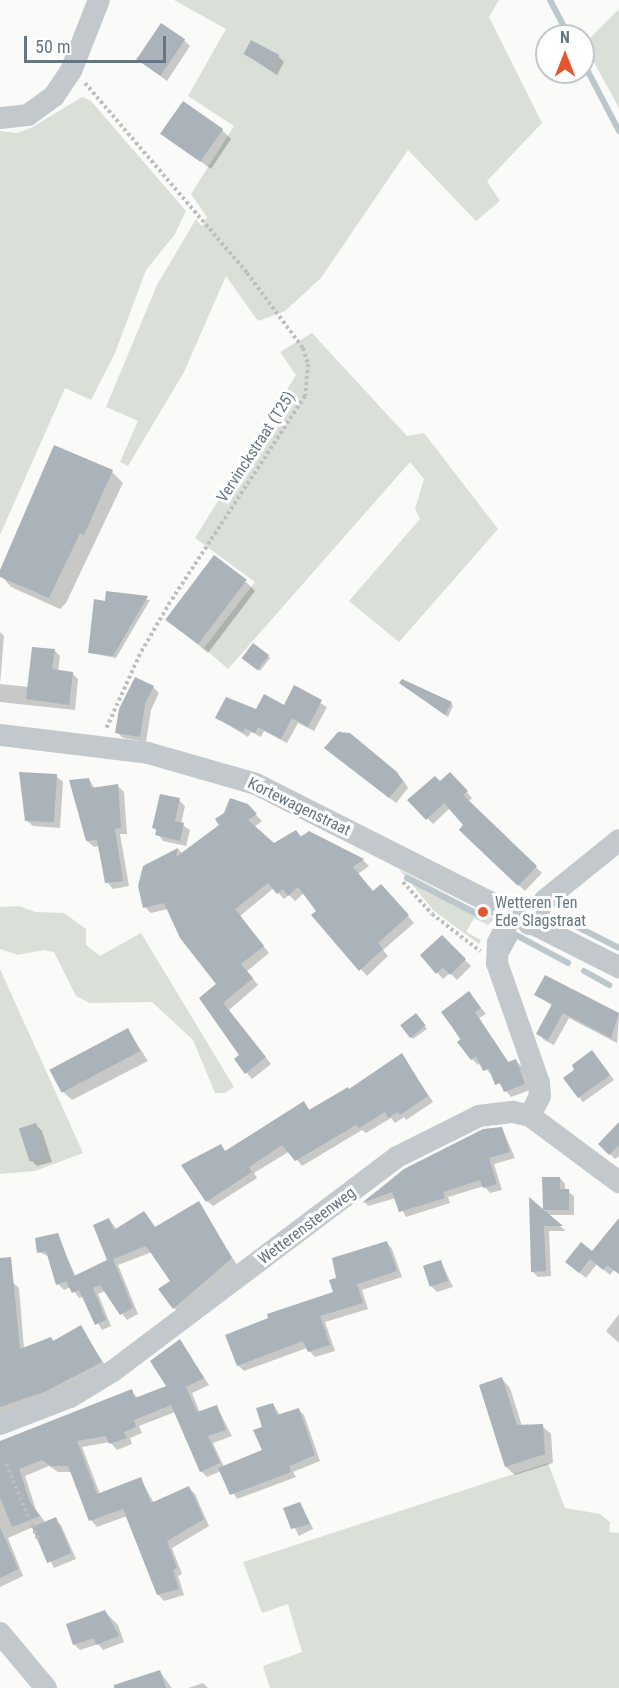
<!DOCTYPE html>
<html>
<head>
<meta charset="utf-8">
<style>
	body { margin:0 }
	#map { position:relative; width:619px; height:1688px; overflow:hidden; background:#fafaf8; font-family:"Roboto Condensed",sans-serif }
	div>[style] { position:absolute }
	.green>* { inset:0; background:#dadfd7 }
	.shadow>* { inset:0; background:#0003; transform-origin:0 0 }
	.stream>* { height:6px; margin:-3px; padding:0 3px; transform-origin:3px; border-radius:3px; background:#bbc7cb }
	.building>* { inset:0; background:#aab3b9; transform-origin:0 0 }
	.path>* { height:4px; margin-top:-2px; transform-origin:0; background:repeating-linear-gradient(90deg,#bbbfc2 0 3px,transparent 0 6px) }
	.minor>* { height:22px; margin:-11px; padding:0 11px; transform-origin:11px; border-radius:11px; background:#c3c8cc }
	.dots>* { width:16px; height:16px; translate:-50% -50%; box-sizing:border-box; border:3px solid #fff; border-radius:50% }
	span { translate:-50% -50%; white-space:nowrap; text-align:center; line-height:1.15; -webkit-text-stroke:6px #fff; paint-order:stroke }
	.street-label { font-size:16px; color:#657683 }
	.poi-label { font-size:16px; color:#657683 }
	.left { translate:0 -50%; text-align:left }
	.north { position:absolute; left:535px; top:24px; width:60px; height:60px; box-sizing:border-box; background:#fff; border:2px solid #c1c8cd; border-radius:50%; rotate:0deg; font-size:16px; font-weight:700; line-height:24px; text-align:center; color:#657683 }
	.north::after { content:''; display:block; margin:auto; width:21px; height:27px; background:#e4572e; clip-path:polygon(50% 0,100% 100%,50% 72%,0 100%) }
	.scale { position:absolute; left:24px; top:36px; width:142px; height:27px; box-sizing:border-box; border:3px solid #657683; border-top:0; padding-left:8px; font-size:18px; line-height:21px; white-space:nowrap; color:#657683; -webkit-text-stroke:4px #fff; paint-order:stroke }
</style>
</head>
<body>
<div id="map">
	<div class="green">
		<div style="clip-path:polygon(174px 0,499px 0,489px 17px,542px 123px,487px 181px,500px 201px,476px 221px,408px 150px,321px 278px,285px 311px,258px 321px,226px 276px,184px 372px,128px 466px,120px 462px,138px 421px,106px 407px,157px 285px,196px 219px,202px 226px,207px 217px,191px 194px,234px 126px,188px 96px,226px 29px)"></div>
		<div style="clip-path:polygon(619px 9px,619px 108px,584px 44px)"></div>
		<div style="clip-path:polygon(82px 97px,91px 101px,186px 211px,175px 234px,146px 270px,115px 353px,91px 400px,65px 388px,0 535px,0 131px,17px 133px,31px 128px)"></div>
		<div style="clip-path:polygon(312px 333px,407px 436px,424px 433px,498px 529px,399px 642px,349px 601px,420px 519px,415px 509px,424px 479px,410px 462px,228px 669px,204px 648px,255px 582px,195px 538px,296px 375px,280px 352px)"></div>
		<div style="clip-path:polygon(399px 869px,494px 919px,488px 925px,474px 918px,466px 932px,481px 940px,479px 944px,434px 911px)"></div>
		<div style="clip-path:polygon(19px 906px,35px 912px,64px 913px,86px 929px,86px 945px,100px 956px,141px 933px,234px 1087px,225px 1093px,215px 1093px,193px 1040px,152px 1002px,90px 1003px,76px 996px,54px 952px,43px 950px,18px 955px,0 949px,0 907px)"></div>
		<div style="clip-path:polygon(0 969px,83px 1153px,35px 1171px,0 1174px)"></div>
		<div style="clip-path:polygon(548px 1463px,565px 1508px,600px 1514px,610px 1522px,609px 1532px,619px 1533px,619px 1688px,270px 1688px,263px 1666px,302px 1652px,288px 1604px,262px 1613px,243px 1562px)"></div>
	</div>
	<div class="shadow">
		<div style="clip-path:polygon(184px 40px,190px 46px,167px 81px,136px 58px)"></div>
		<div style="clip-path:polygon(245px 54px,278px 56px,284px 62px,277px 75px)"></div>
		<div style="clip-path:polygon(222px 130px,231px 139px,211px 169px,163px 134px)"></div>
		<div style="clip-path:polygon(112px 472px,123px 483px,66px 603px,60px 609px,11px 587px,0 574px)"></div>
		<div style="clip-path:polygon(246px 582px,255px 591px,208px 653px,168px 620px)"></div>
		<div style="clip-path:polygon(108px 593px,150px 600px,116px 658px,90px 653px)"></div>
		<div style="clip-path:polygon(0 632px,4px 636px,0 684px,29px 687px,54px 650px,60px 656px,58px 671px,72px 673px,78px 679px,75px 710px,0 702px)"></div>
		<div style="clip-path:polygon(268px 656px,270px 658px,260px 671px,247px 660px)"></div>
		<div style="clip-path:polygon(404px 686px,451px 703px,453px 706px,448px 717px)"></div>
		<div style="clip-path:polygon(153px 687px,159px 693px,151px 710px,146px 742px,123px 738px,117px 732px)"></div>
		<div style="clip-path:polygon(294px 687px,327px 707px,314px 731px,298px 723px,287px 743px,264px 731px,261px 737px,251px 732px,248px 737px,217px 718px,284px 707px)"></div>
		<div style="clip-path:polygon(340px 731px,403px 780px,408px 788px,396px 803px,326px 748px)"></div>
		<div style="clip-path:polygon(56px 776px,63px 782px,60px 828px,33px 826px,26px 820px)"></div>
		<div style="clip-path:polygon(89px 779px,95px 789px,118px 786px,124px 792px,127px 834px,120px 834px,129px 886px,113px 889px,107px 882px,100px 846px,94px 847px,87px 841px)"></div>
		<div style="clip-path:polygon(456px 780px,472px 798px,468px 802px,542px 873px,525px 891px,461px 830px,465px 825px,450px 808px,433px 824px,409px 800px,440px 783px)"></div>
		<div style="clip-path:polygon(179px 800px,185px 806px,181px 824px,190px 830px,186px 846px,163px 841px,154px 828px)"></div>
		<div style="clip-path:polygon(247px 806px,262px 821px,254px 827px,274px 845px,309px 833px,363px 860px,369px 866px,358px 874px,374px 893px,387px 892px,414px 923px,383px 950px,388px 956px,367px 976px,314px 915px,318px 911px,304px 893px,295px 901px,289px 895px,284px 899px,274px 888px,240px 916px,269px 953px,247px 971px,258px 985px,229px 1010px,271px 1064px,252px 1079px,236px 1060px,241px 1056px,201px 998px,218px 984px,168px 909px,151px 913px,145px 907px,144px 867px,178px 849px,183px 854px)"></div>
		<div style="clip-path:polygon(442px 937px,471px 966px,457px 980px,450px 973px,443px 979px,422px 955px)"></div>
		<div style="clip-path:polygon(545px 977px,619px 1015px,617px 1043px,569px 1018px,554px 1045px,544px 1040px,538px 1034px,553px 1006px,536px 995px)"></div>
		<div style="clip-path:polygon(469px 993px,486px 1014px,479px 1018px,509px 1063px,516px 1061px,522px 1067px,530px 1090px,511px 1097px,481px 1063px,478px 1065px,472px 1059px,443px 1012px)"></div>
		<div style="clip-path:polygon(418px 1018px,427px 1029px,413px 1039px,410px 1036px)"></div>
		<div style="clip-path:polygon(128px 1030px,148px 1061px,72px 1100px,62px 1091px)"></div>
		<div style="clip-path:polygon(402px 1055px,433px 1102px,406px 1120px,404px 1117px,395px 1123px,391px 1118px,366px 1133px,362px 1130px,302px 1166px,290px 1151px,254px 1173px,257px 1178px,213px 1206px,207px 1201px,220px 1146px,226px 1152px,304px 1103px,310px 1110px,350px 1091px)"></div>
		<div style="clip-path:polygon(597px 1057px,614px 1080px,583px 1102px,579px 1097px)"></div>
		<div style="clip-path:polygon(619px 1124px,619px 1156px,615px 1159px,600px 1144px)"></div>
		<div style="clip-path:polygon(36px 1125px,42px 1131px,52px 1162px,37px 1166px,31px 1160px)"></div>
		<div style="clip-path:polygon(502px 1128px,515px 1158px,494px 1164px,502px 1190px,490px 1193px,484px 1186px,448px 1197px,450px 1203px,406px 1217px,396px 1198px,368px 1206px,364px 1201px,405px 1170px)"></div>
		<div style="clip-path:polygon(544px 1178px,560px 1178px,565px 1184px,565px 1190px,574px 1196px,574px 1215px,547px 1215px,566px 1231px,549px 1231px,551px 1276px,538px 1277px,532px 1271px,545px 1213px)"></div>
		<div style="clip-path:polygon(198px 1203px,237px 1265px,180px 1313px,174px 1308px,172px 1281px,152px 1252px,118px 1265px,138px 1314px,127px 1320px,105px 1291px,98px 1294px,111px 1326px,102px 1330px,83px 1297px,79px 1298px,71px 1287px,64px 1290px,58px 1284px,50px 1257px,39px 1252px,57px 1235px,76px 1277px,109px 1261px,109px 1219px,117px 1230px,144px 1213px,156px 1228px)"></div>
		<div style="clip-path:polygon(619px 1236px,619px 1274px,614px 1270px,610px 1275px,597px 1264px,586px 1278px,574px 1268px)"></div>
		<div style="clip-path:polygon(386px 1242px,392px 1249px,402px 1277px,362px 1290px,368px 1309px,325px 1322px,335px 1351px,315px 1357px,307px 1348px,244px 1371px,238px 1365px,335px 1293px,338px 1279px)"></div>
		<div style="clip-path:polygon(441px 1262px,453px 1287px,437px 1292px,431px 1286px)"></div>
		<div style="clip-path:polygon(12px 1282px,19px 1288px,24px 1349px,51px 1338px,54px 1342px,80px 1327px,107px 1368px,50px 1397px,0 1414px,0 1283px)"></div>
		<div style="clip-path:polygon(619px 1314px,619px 1343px,606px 1331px)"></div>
		<div style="clip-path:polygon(180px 1341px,209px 1385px,192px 1393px,200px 1413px,217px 1407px,232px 1436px,213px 1443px,224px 1467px,264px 1451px,264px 1427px,273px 1404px,280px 1415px,298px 1410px,304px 1415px,320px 1461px,293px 1472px,296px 1477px,237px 1499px,221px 1471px,207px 1477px,201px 1471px,175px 1412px,139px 1426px,142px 1433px,130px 1438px,132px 1444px,117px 1450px,110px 1442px,82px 1447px,100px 1494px,140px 1478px,154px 1503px,189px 1488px,195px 1494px,209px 1526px,172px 1548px,182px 1574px,178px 1576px,184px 1595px,164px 1601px,158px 1594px,127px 1516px,97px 1527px,91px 1520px,71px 1472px,58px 1472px,49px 1466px,25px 1476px,36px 1510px,46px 1523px,55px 1519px,61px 1525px,76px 1559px,54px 1568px,33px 1527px,8px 1538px,23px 1576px,0 1587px,0 1443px,131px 1391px,138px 1398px,168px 1386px)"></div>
		<div style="clip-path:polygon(502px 1379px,510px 1388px,522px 1426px,542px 1426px,551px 1434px,553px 1463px,515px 1475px,506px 1467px)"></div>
		<div style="left:300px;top:1503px;width:29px;height:16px;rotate:63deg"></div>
		<div style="clip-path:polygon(105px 1612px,118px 1625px,124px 1642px,103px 1650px,98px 1644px,80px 1650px,74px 1644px)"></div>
		<div style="clip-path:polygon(160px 1672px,172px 1688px,132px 1688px)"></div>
		<div style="clip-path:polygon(203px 1683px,208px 1688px,188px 1688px)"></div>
	</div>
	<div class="stream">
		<div style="left:550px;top:0;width:41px;rotate:62.2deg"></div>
		<div style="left:583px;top:62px;width:78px;rotate:62.4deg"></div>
		<div style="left:407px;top:878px;width:81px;rotate:27.2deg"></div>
		<div style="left:558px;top:917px;width:68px;rotate:26.9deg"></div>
		<div style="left:507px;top:952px;width:19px;rotate:-62deg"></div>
		<div style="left:516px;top:935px;width:59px;rotate:28.3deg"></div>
		<div style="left:584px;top:971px;width:29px;rotate:29deg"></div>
	</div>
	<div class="building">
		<div style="left:161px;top:23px;width:29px;height:44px;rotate:34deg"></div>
		<div style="left:251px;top:40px;width:32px;height:16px;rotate:28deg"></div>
		<div style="left:183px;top:101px;width:49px;height:40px;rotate:35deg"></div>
		<div style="clip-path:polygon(54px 445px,113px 470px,84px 535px,80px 533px,49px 598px,0 577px,0 570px)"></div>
		<div style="left:214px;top:555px;width:41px;height:81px;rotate:37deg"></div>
		<div style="clip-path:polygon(106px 591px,148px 596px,113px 656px,88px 653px,94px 599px,105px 601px)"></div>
		<div style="left:253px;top:643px;width:20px;height:19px;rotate:37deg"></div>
		<div style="clip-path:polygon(32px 647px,55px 649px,52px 669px,73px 672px,69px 705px,26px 699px)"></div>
		<div style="clip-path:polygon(135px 677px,154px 686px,145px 704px,140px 737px,115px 733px,119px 709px)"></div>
		<div style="clip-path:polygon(402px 679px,452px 702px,445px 715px,399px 683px)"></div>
		<div style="clip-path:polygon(294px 685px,322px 700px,308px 727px,292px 718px,281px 739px,258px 727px,255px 733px,245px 728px,243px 732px,215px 718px,226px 697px,256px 709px,264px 694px,284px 705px)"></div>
		<div style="clip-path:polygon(338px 732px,350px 733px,397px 772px,403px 781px,389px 798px,324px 748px)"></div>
		<div style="clip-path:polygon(19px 772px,57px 774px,54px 822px,25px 821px)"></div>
		<div style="clip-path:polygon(450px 772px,468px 791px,463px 795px,537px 866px,518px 886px,459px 830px,463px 825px,444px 803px,426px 820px,407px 800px,435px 776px,440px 781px)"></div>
		<div style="clip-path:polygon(89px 778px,91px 788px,118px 784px,121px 828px,115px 829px,123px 881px,105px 883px,97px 840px,86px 841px,69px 780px)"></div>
		<div style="clip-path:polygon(160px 794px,180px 798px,175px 821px,184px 823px,180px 841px,155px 835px,157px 829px,152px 828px)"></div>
		<div style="clip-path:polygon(230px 798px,248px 804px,257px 814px,248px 820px,274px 843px,296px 830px,301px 837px,309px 831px,364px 859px,353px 867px,373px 891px,381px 884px,409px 915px,378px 943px,383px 949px,359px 971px,311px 915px,316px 911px,298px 887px,288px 896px,283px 889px,277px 894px,268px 883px,235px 909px,264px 946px,241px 964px,253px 978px,223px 1003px,266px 1057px,245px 1074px,234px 1059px,239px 1055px,199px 998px,216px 984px,180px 938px,164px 903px,143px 908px,138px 886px,143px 866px,178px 848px,176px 857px,219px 825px,215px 819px,224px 813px)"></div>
		<div style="clip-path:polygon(442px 935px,466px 959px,450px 975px,443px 967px,436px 974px,420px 955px)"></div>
		<div style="clip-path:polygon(545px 975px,619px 1013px,611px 1038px,563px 1013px,548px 1040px,536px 1034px,552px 1004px,534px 995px)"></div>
		<div style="clip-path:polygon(469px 991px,481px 1008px,475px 1012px,508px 1062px,516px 1059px,525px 1084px,504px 1092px,500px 1083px,495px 1085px,489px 1069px,483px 1071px,476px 1056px,471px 1060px,457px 1042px,461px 1039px,441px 1012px)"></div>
		<div style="left:416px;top:1013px;width:16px;height:20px;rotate:52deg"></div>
		<div style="left:128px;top:1028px;width:26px;height:89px;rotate:62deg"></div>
		<div style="clip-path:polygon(592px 1050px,610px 1075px,578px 1098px,563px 1078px,574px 1070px,572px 1065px)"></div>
		<div style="clip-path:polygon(402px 1053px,428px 1096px,400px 1115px,398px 1112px,388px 1118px,385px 1112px,359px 1128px,356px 1125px,295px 1161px,282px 1145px,249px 1167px,252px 1172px,206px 1202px,181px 1165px,221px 1144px,225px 1151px,304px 1101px,309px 1110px,348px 1087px,349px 1089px)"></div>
		<div style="clip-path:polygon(619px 1122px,619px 1145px,609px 1155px,598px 1144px)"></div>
		<div style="left:36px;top:1123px;width:35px;height:18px;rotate:72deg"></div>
		<div style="clip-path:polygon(502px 1127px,510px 1152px,489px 1158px,497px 1184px,483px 1188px,480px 1180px,443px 1192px,445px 1198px,399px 1212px,392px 1192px,362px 1203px,404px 1169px,483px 1129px)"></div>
		<div style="clip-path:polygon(542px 1177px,560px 1177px,560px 1189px,569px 1189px,569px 1210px,544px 1210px,563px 1226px,544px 1226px,546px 1271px,531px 1272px,529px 1197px,543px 1209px)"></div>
		<div style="clip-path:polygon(199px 1201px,232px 1258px,173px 1309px,158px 1289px,170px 1281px,146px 1246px,113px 1259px,133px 1308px,120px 1315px,100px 1285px,93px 1288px,106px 1320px,95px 1325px,79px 1290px,72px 1293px,66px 1281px,56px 1285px,46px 1251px,37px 1253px,35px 1238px,58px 1233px,74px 1276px,107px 1260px,93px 1225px,109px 1218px,114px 1230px,144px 1211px,155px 1227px)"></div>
		<div style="clip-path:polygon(619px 1218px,619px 1274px,607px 1265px,603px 1270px,590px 1259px,579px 1273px,565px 1262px,581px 1242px,592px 1251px)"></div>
		<div style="clip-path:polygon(387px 1241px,397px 1271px,357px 1284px,363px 1303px,320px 1316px,330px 1345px,308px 1352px,303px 1341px,237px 1366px,225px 1335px,268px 1318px,267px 1314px,333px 1292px,329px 1280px,336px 1278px,332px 1258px)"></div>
		<div style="clip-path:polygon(11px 1257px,20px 1349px,51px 1337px,53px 1341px,81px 1325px,102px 1362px,44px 1392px,0 1407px,0 1258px)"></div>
		<div style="left:441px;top:1260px;width:22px;height:19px;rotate:72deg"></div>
		<div style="clip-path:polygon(180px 1339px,204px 1378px,186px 1387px,197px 1412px,217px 1405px,226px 1430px,208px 1436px,220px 1463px,200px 1472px,171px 1405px,134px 1420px,136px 1427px,124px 1432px,127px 1438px,109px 1444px,106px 1436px,77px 1441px,97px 1494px,141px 1477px,151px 1503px,189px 1486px,204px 1519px,167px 1541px,177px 1568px,173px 1570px,179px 1589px,157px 1595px,123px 1509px,89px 1521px,68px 1466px,51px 1466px,42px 1460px,19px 1469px,30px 1502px,40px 1516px,12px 1527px,0 1497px,0 1441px,132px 1389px,135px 1398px,166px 1386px,150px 1361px)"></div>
		<div style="clip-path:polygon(502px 1377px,517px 1425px,543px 1424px,545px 1454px,505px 1467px,479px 1385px)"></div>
		<div style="clip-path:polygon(273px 1403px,277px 1415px,299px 1408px,315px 1455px,289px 1466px,291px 1472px,230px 1495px,218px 1468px,262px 1450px,253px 1430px,262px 1427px,256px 1408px)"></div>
		<div style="clip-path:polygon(300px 1502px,310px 1524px,291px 1529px,283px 1508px)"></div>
		<div style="left:56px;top:1517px;width:39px;height:26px;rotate:67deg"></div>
		<div style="clip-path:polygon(0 1527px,18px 1569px,0 1578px)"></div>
		<div style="clip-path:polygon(105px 1610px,119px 1636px,96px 1645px,94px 1638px,73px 1645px,66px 1624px)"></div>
		<div style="clip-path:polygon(160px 1670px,166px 1688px,114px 1688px,114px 1685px)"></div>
	</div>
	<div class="path">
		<div style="left:85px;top:83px;width:250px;rotate:49.5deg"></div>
		<div style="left:247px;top:273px;width:94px;rotate:53.3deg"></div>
		<div style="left:303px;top:348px;width:17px;rotate:73deg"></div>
		<div style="left:308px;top:364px;width:32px;rotate:95deg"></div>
		<div style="left:305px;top:396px;width:246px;rotate:123.2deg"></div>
		<div style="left:170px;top:602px;width:60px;rotate:120deg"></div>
		<div style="left:140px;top:654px;width:82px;rotate:114.4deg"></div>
		<div style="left:403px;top:882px;width:43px;rotate:47.8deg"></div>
		<div style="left:432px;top:914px;width:61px;rotate:37.6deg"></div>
		<div style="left:6px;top:1464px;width:82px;rotate:66.9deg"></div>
	</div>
	<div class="minor">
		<div style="left:0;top:118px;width:28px;rotate:-6deg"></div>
		<div style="left:28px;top:115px;width:32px;rotate:-36deg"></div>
		<div style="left:54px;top:96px;width:30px;rotate:-56deg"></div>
		<div style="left:71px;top:71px;width:76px;rotate:-68.5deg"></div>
		<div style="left:0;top:735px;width:149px;rotate:6.9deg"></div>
		<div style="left:148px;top:753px;width:112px;rotate:16deg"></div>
		<div style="left:256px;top:784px;width:407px;rotate:26.8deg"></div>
		<div style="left:512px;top:915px;width:31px;rotate:117deg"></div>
		<div style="left:498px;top:943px;width:20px;rotate:93deg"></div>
		<div style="left:497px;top:963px;width:127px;rotate:70.7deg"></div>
		<div style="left:539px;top:1083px;width:13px;rotate:86deg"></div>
		<div style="left:540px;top:1096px;width:22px;rotate:117deg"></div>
		<div style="left:529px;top:924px;width:29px;rotate:-56deg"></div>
		<div style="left:545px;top:900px;width:95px;rotate:-39deg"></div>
		<div style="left:0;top:1424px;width:75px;rotate:-21.1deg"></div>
		<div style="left:70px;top:1397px;width:50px;rotate:-31.2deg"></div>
		<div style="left:113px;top:1371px;width:356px;rotate:-37deg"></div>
		<div style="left:397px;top:1157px;width:92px;rotate:-26.6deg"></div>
		<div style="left:479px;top:1116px;width:34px;rotate:-7deg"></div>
		<div style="left:513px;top:1112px;width:17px;rotate:13deg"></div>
		<div style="left:530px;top:1116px;width:111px;rotate:36.6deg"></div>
		<div style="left:0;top:1633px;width:72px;rotate:50.1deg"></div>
	</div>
	<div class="dots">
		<div style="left:483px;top:912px;background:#e4572e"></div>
	</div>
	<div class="street-label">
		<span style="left:256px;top:447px;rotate:-57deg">Vervinckstraat (T25)</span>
		<span style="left:299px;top:807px;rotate:26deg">Kortewagenstraat</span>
		<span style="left:307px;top:1226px;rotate:-37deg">Wetterensteenweg</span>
	</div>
	<div class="poi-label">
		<span class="left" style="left:495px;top:912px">Wetteren Ten<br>Ede Slagstraat</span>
	</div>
	<div class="north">N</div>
	<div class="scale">50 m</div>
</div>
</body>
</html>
